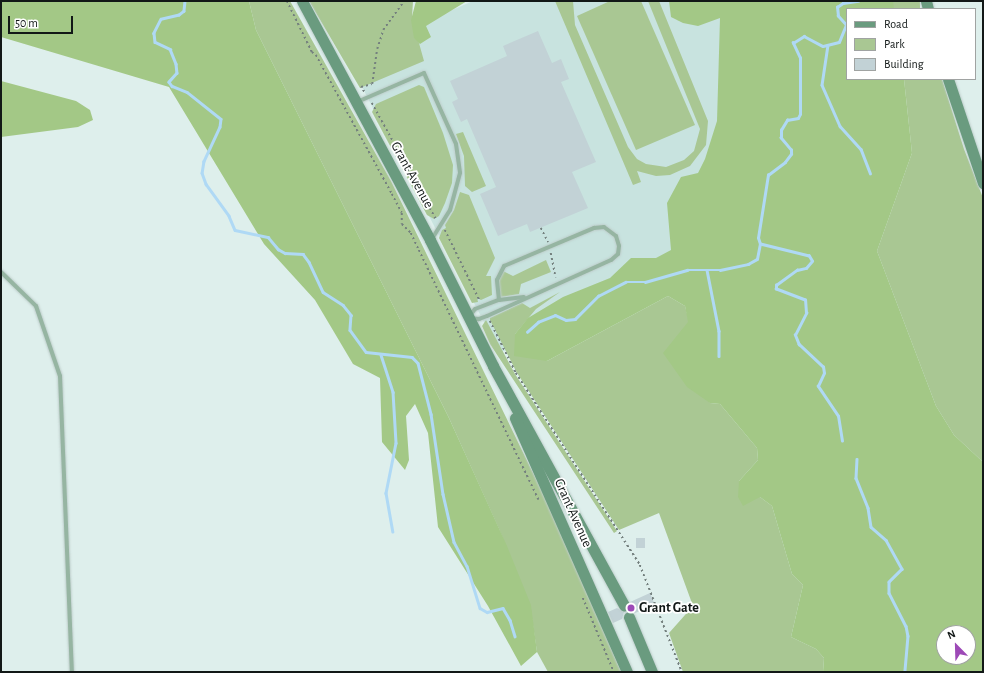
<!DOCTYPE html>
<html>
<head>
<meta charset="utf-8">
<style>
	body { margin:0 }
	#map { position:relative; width:984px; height:673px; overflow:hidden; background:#deefec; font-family:"Alegreya Sans",sans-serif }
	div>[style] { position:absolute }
	.built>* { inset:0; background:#c8e3df }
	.green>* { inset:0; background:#a9c793; transform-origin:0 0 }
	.forest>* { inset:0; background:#a3c886 }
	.stream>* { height:2.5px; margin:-1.25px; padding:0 1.25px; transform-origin:1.25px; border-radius:1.25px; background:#afd9f5 }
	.building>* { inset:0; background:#c2d2d6; transform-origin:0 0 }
	.path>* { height:1.5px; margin-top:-0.75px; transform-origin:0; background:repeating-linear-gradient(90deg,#74807e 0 2px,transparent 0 5px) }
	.roads { filter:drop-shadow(0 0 1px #bdcdca) drop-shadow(0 0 1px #bdcdca) }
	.lane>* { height:4px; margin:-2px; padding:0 2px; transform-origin:2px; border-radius:2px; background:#96b5a2 }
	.secondary>* { height:11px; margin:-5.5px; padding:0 5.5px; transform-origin:5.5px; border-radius:5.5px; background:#6a9b7f }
	.dots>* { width:11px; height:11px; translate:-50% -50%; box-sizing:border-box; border:2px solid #fff; border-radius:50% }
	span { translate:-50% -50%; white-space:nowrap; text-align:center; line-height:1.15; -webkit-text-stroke:3.5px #fff; paint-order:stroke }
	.street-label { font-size:14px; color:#121817 }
	.poi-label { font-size:14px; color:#121817; font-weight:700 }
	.left { translate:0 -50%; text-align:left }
	.frame { position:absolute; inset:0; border:2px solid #121817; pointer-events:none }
	.legend { position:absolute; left:846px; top:8px; width:130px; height:72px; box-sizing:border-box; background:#fff; border:1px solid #a0a3a2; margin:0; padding:5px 7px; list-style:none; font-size:12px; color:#121817 }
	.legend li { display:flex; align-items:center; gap:8px; height:20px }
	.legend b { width:20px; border:1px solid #a0a3a2 }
	.north { position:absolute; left:936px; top:625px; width:40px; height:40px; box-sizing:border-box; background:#fff; border:1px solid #a0a3a2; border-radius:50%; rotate:337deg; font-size:11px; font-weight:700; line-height:16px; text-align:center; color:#121817 }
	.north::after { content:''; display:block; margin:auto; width:14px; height:18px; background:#9d49b7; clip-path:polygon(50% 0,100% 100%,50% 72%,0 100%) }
	.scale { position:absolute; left:8px; top:16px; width:65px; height:18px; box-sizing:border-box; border:2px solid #121817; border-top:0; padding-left:5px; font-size:12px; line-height:14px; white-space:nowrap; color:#121817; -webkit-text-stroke:3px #fff; paint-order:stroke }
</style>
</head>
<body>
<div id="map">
	<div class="built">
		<div style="clip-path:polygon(473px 1px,722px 1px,738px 19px,702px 244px,500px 353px,346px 56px)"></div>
	</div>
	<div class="green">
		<div style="clip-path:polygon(249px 1px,290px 1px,391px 181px,554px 516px,621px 672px,548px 672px,537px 652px,530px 605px,499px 529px,449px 418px,256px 30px)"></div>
		<div style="clip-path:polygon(309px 1px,413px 1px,412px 18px,424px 61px,360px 88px)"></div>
		<div style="clip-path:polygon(555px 1px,573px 1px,575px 25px,628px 147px,637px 159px,646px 164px,666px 167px,684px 160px,694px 151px,700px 129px,648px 1px,659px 1px,708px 121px,706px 145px,690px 166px,670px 175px,656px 176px,637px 171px,641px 182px,633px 185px)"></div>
		<div style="clip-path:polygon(610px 1px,641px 1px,695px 125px,636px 150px,577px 16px)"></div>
		<div style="left:893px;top:1px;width:27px;height:8px"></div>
		<div style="clip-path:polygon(904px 79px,942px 79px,964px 149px,983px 198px,983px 462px,954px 435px,936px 406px,877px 251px,912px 153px)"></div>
		<div style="clip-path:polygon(419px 85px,424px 87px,443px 133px,453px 165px,452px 183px,445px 203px,439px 216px,434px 219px,427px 215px,372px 112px,376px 104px)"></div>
		<div style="clip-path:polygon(463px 132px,486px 186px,472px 192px,465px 186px,464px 156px,456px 134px)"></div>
		<div style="clip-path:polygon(460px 192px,469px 195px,495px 258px,486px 276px,491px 276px,492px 295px,481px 300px,477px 298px,478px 302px,472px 303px,439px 238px,442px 230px,446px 228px,445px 225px,454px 210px)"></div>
		<div style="clip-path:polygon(546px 260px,551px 272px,521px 284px,519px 294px,500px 297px,498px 283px,503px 271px,513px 276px)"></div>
		<div style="clip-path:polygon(560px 292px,536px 309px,515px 334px,547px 361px,668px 296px,685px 306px,710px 403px,720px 404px,757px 448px,758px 460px,739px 481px,772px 506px,792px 574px,803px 585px,791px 637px,816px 649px,824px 658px,823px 672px,683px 672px,669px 633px,693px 606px,659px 513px,619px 530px,517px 373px,490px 320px,490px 318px,522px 303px,530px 308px)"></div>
		<div style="clip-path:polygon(486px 320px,515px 374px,617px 531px,614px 533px,490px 344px,482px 326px)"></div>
	</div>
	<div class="forest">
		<div style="clip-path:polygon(1px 1px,249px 1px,256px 30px,449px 418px,507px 546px,531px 605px,537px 652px,521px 666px,488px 606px,438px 527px,428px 433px,415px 404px,406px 416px,409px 460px,405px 470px,382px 442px,380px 378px,353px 364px,315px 300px,264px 244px,169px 87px,1px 37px)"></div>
		<div style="clip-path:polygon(416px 1px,467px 1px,426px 26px,431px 37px,420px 44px,414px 38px,411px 20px)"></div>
		<div style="clip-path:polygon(evenodd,669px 1px,893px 1px,894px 9px,847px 9px,847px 79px,904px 79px,912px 153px,877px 251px,936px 406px,954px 435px,983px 462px,983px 672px,823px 672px,824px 658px,816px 649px,791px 637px,803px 585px,792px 574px,772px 506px,760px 497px,743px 506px,738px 497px,739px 481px,758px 460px,757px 448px,720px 404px,710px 403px,687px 387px,663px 353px,688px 322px,685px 306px,668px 296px,547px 361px,514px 356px,515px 334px,528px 318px,563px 297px,610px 278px,631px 258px,656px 258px,671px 250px,667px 203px,681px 177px,698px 173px,705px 159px,717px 121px,720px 18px,698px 26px,683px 23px,671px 17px,669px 1px,944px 633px,968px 633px,968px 657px,944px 657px,944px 633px)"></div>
		<div style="clip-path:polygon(1px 81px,76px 101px,90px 110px,93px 120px,78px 127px,1px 137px)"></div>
	</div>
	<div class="stream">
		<div style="left:153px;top:1px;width:8px"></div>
		<div style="left:185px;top:1px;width:10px;rotate:96deg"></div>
		<div style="left:184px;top:11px;width:6px;rotate:141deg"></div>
		<div style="left:179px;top:15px;width:18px;rotate:167deg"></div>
		<div style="left:161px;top:19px;width:16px;rotate:117deg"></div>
		<div style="left:154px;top:33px;width:9px;rotate:84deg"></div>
		<div style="left:155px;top:42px;width:17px;rotate:25deg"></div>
		<div style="left:170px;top:49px;width:16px;rotate:68deg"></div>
		<div style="left:176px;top:64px;width:9px;rotate:84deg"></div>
		<div style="left:177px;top:73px;width:12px;rotate:132deg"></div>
		<div style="left:169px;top:82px;width:5px;rotate:53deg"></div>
		<div style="left:172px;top:86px;width:16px;rotate:22deg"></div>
		<div style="left:187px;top:92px;width:43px;rotate:38.5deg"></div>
		<div style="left:221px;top:119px;width:8px;rotate:97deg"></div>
		<div style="left:220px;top:127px;width:38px;rotate:115deg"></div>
		<div style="left:204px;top:161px;width:12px;rotate:99deg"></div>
		<div style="left:202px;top:173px;width:12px;rotate:70deg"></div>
		<div style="left:206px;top:184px;width:39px;rotate:54deg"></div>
		<div style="left:229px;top:216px;width:15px;rotate:67deg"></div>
		<div style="left:235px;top:230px;width:34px;rotate:12deg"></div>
		<div style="left:268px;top:237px;width:16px;rotate:50deg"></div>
		<div style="left:278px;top:249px;width:8px;rotate:30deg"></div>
		<div style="left:285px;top:253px;width:18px;rotate:3deg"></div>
		<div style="left:303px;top:254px;width:10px;rotate:53deg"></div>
		<div style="left:309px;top:262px;width:33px;rotate:65deg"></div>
		<div style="left:323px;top:292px;width:24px;rotate:33deg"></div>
		<div style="left:343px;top:305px;width:13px;rotate:51deg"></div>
		<div style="left:351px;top:315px;width:15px;rotate:94deg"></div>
		<div style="left:350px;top:330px;width:27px;rotate:54deg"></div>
		<div style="left:366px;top:352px;width:46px;rotate:6.2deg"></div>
		<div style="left:412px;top:357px;width:8px;rotate:45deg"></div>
		<div style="left:418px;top:363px;width:53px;rotate:75.7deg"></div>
		<div style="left:431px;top:414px;width:81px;rotate:81.5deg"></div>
		<div style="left:443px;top:494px;width:49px;rotate:77.1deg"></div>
		<div style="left:454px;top:542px;width:27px;rotate:62deg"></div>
		<div style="left:467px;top:566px;width:44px;rotate:72.8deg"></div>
		<div style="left:480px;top:608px;width:8px;rotate:30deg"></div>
		<div style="left:487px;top:612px;width:16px;rotate:-14deg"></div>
		<div style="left:503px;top:608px;width:14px;rotate:60deg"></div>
		<div style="left:510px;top:620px;width:17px;rotate:73deg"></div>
		<div style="left:859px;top:1px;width:11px"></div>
		<div style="left:828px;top:45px;width:40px;rotate:98.5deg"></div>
		<div style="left:822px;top:85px;width:45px;rotate:66.3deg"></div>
		<div style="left:840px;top:126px;width:31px;rotate:48deg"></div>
		<div style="left:861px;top:149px;width:26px;rotate:69deg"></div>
		<div style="left:707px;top:270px;width:62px;rotate:78.9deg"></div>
		<div style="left:719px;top:331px;width:25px;rotate:90deg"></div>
		<div style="left:527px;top:332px;width:15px;rotate:-42deg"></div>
		<div style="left:538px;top:322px;width:18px;rotate:-22deg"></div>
		<div style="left:555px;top:315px;width:12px;rotate:24deg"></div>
		<div style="left:566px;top:320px;width:9px;rotate:-6deg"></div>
		<div style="left:575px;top:319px;width:33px;rotate:-45deg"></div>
		<div style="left:598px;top:296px;width:31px;rotate:-27deg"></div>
		<div style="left:626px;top:282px;width:19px"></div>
		<div style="left:645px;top:282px;width:44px;rotate:-15.9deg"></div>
		<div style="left:687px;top:270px;width:33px"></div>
		<div style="left:720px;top:270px;width:29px;rotate:-12deg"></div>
		<div style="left:748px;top:264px;width:10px;rotate:-29deg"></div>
		<div style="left:757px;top:259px;width:15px;rotate:-79deg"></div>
		<div style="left:381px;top:355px;width:39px;rotate:72deg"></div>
		<div style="left:393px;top:392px;width:51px;rotate:86.6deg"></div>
		<div style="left:396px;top:443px;width:51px;rotate:101.3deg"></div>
		<div style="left:386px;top:493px;width:39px;rotate:80deg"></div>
		<div style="left:842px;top:441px;width:25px;rotate:-99deg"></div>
		<div style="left:838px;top:416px;width:36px;rotate:-124deg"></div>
		<div style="left:818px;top:386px;width:14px;rotate:-65deg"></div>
		<div style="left:824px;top:373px;width:6px;rotate:-99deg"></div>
		<div style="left:823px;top:367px;width:33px;rotate:-137deg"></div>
		<div style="left:799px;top:345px;width:11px;rotate:-112deg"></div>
		<div style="left:795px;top:335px;width:25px;rotate:-63deg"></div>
		<div style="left:806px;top:313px;width:13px;rotate:-94deg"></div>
		<div style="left:805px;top:300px;width:31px;rotate:-159deg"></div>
		<div style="left:776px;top:289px;width:4px;rotate:-90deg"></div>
		<div style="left:776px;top:285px;width:26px;rotate:-36deg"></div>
		<div style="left:797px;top:270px;width:9px;rotate:-13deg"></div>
		<div style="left:806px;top:268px;width:9px;rotate:-49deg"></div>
		<div style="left:812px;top:261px;width:6px;rotate:-121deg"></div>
		<div style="left:809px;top:256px;width:50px;rotate:-166.2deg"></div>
		<div style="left:760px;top:244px;width:6px;rotate:-108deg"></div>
		<div style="left:758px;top:238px;width:64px;rotate:-81deg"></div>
		<div style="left:768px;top:175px;width:21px;rotate:-37deg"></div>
		<div style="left:785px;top:162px;width:10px;rotate:-53deg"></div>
		<div style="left:791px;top:154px;width:4px;rotate:-90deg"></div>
		<div style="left:791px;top:150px;width:16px;rotate:-130deg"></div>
		<div style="left:781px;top:138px;width:8px;rotate:-90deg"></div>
		<div style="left:781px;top:130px;width:12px;rotate:-59deg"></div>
		<div style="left:787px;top:120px;width:11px;rotate:-10deg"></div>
		<div style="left:798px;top:118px;width:4px;rotate:-63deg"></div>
		<div style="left:800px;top:114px;width:56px;rotate:-90deg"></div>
		<div style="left:800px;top:58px;width:17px;rotate:-115deg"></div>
		<div style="left:793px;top:43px;width:13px;rotate:-32deg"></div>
		<div style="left:804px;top:36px;width:21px;rotate:28deg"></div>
		<div style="left:823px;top:46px;width:16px;rotate:-14deg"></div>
		<div style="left:839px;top:42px;width:18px;rotate:-68deg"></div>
		<div style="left:846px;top:25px;width:12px;rotate:-132deg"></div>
		<div style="left:838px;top:16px;width:9px;rotate:-96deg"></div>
		<div style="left:837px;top:7px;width:7px;rotate:-34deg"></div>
		<div style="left:843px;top:3px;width:15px;rotate:-8deg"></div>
		<div style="left:857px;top:459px;width:19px;rotate:93deg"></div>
		<div style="left:856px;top:478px;width:32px;rotate:68deg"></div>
		<div style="left:868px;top:508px;width:19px;rotate:81deg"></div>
		<div style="left:871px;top:527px;width:20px;rotate:41deg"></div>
		<div style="left:886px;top:540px;width:33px;rotate:61deg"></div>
		<div style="left:902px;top:569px;width:18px;rotate:135deg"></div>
		<div style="left:889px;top:582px;width:11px;rotate:90deg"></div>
		<div style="left:889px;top:593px;width:37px;rotate:63deg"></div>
		<div style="left:906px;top:626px;width:10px;rotate:79deg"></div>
		<div style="left:908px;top:636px;width:36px;rotate:95deg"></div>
	</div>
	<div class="building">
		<div style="clip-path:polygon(538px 31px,552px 63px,561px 59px,569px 79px,561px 82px,596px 162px,572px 172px,588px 208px,530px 232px,527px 224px,498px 236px,480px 194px,496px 187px,467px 119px,461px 122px,452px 102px,458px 99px,450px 81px,507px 56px,503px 46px)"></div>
		<div style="left:636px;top:538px;width:9px;height:10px"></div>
		<div style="clip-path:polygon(650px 593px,655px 605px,635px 613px,628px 610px,630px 602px)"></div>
		<div style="clip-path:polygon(617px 608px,624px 612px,622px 619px,613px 623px,608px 612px)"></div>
	</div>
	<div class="path">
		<div style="left:287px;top:1px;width:57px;rotate:63.9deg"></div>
		<div style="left:312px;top:52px;width:5px;rotate:37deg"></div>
		<div style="left:316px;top:55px;width:158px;rotate:61.3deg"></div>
		<div style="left:392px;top:194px;width:21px;rotate:62deg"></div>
		<div style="left:402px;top:213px;width:11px;rotate:90deg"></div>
		<div style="left:402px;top:224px;width:13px;rotate:45deg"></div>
		<div style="left:411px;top:233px;width:19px;rotate:65deg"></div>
		<div style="left:419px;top:250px;width:277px;rotate:64.4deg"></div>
		<div style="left:364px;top:92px;width:6px;rotate:-121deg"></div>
		<div style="left:361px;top:87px;width:11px;rotate:-15deg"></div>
		<div style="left:372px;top:84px;width:35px;rotate:-82deg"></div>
		<div style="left:377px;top:49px;width:20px;rotate:-72deg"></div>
		<div style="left:383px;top:30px;width:36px;rotate:-54deg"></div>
		<div style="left:372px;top:103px;width:132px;rotate:61.1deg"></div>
		<div style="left:541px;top:228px;width:16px;rotate:63deg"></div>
		<div style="left:445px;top:230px;width:79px;rotate:63.8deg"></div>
		<div style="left:551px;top:253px;width:25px;rotate:79deg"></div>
		<div style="left:490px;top:321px;width:58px;rotate:63.4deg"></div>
		<div style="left:516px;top:373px;width:229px;rotate:57.1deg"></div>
		<div style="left:640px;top:565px;width:115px;rotate:68.6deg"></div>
		<div style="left:583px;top:598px;width:80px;rotate:67.3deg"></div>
	</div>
	<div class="roads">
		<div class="lane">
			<div style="left:357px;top:102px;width:73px;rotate:-23.4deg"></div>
			<div style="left:424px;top:73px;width:78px;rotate:65.7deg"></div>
			<div style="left:456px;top:144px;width:29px;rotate:82deg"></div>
			<div style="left:460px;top:173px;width:38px;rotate:105deg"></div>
			<div style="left:450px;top:210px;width:36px;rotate:122deg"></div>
			<div style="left:604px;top:227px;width:15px;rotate:37deg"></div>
			<div style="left:616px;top:236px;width:10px;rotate:73deg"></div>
			<div style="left:619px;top:246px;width:8px;rotate:97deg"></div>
			<div style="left:618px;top:254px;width:9px;rotate:139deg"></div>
			<div style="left:611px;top:260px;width:136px;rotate:155.7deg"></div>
			<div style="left:487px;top:316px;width:9px;rotate:159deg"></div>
			<div style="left:479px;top:319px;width:11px;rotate:-175deg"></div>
			<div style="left:468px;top:318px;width:11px;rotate:-52deg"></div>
			<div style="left:475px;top:309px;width:26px;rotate:-21deg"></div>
			<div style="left:499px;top:300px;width:20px;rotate:-96deg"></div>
			<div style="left:497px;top:280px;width:16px;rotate:-63deg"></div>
			<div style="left:504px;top:266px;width:98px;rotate:-22.9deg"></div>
			<div style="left:594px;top:228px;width:10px;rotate:-6deg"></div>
			<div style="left:1px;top:272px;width:49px;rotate:44.2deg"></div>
			<div style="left:36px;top:306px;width:74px;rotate:71.1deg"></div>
			<div style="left:60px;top:376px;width:296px;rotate:87.7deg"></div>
			<div style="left:499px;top:300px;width:25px;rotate:-7deg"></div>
		</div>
		<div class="secondary">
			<div style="left:302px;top:1px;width:271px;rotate:61.8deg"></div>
			<div style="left:430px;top:240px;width:141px;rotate:63.4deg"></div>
			<div style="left:493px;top:366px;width:273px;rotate:61.3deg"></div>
			<div style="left:926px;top:1px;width:8px;rotate:76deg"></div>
			<div style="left:948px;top:79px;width:110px;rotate:71.4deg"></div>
			<div style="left:515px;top:418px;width:278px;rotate:66.2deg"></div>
			<div style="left:629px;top:617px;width:60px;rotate:67.3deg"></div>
		</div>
	</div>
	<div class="dots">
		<div style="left:631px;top:608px;background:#9d49b7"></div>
	</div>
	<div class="street-label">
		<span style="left:412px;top:175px;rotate:61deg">Grant Avenue</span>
		<span style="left:573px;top:513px;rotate:66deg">Grant Avenue</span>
	</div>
	<div class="poi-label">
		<span class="left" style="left:639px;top:608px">Grant Gate</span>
	</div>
	<div class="frame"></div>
	<ul class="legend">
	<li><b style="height:5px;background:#6a9b7f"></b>Road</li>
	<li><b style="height:11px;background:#a9c793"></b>Park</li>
	<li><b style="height:11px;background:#c2d2d6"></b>Building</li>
	</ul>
	<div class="north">N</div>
	<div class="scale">50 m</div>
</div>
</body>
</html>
